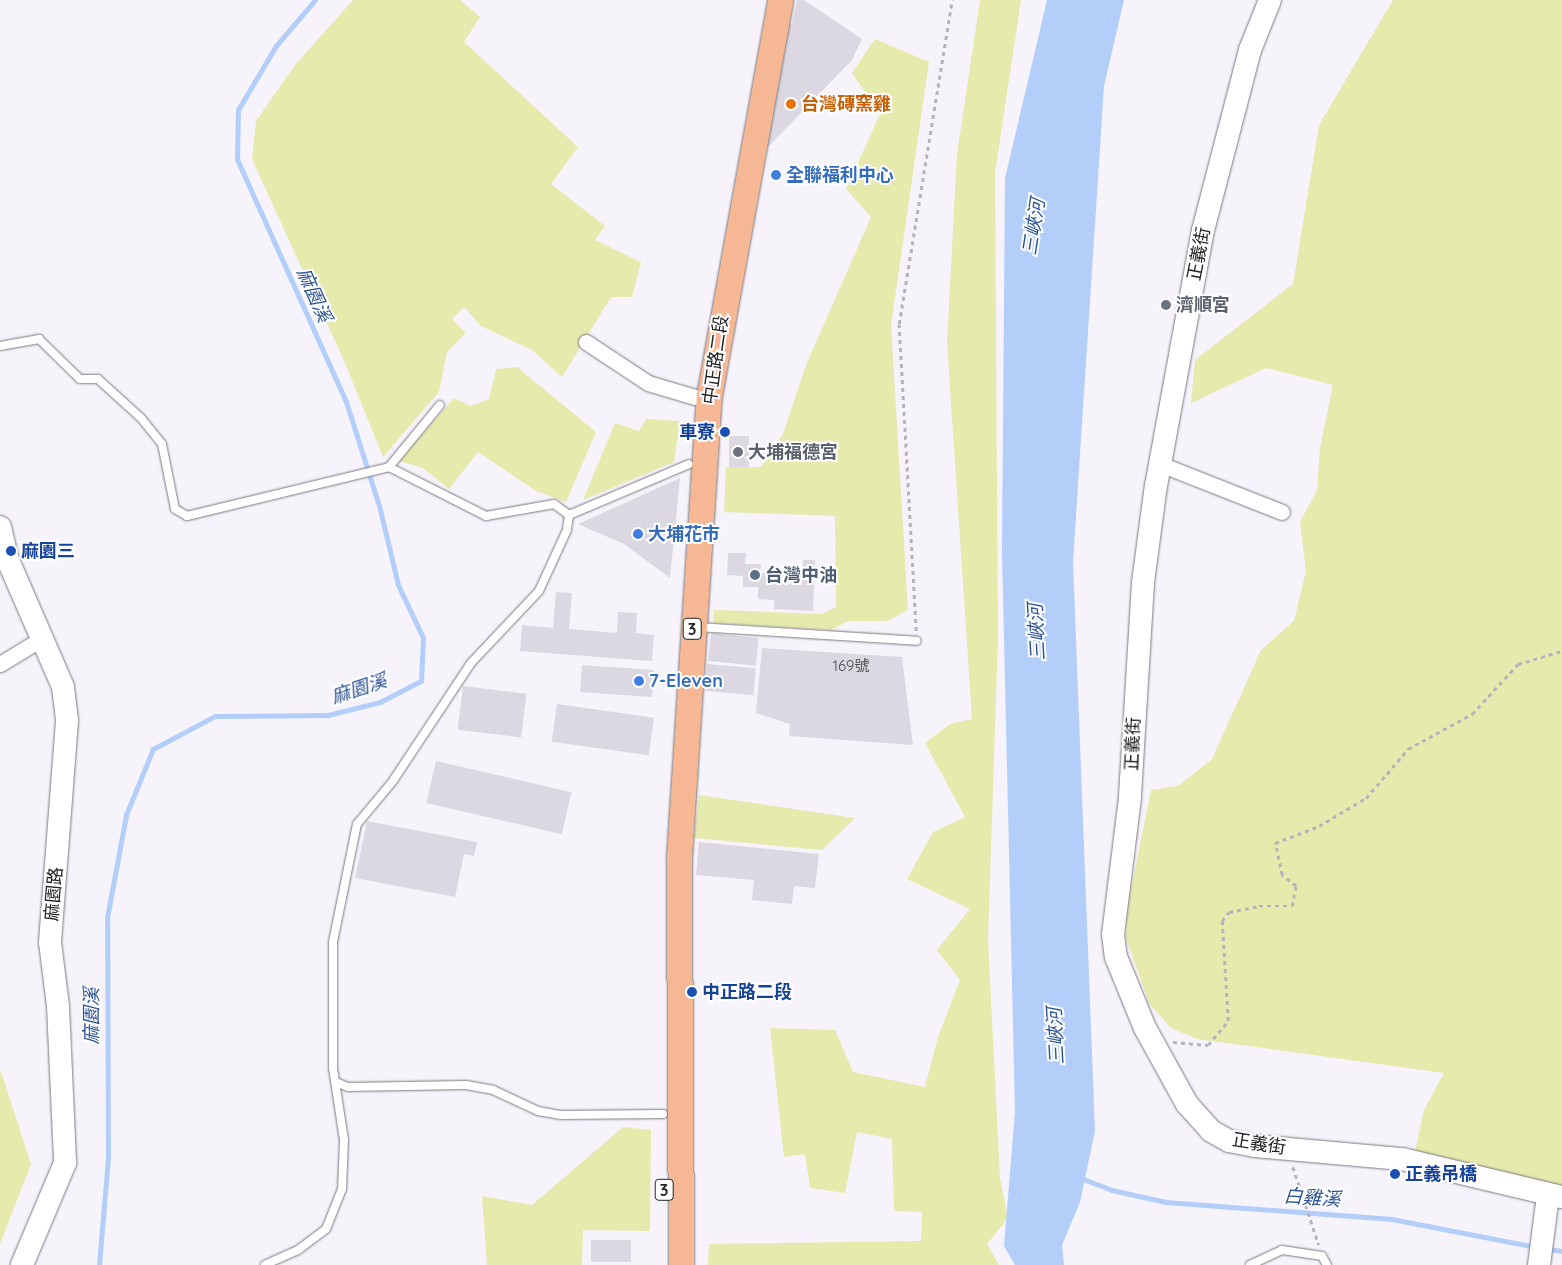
<!DOCTYPE html>
<html>
<head>
<meta charset="utf-8">
<style>
	body { margin:0 }
	#map { position:relative; width:1562px; height:1265px; overflow:hidden; background:#f6f3fb; font-family:Quicksand,"Noto Sans TC",sans-serif }
	div>[style] { position:absolute }
	.green>* { inset:0; background:#e6eaad }
	.water>* { inset:0; background:#b3cef9 }
	.stream>* { height:4.5px; margin:-2.25px; padding:0 2.25px; transform-origin:2.25px; border-radius:2.25px; background:#b3cef9 }
	.building>* { inset:0; background:#dbd8e1; transform-origin:0 0 }
	.path>* { height:2.5px; margin-top:-1.25px; transform-origin:0; background:repeating-linear-gradient(90deg,#b6b4ba 0 4px,transparent 0 8px) }
	.roads { filter:drop-shadow(0 0 1px #7b7880) drop-shadow(0 0 1px #7b7880) }
	.lane>* { height:8px; margin:-4px; padding:0 4px; transform-origin:4px; border-radius:4px; background:#fff }
	.street>* { height:15px; margin:-7.5px; padding:0 7.5px; transform-origin:7.5px; border-radius:7.5px; background:#fff }
	.secondary>* { height:22px; margin:-11px; padding:0 11px; transform-origin:11px; border-radius:11px; background:#fff }
	.primary>* { height:25px; margin:-12.5px; padding:0 12.5px; transform-origin:12.5px; border-radius:12.5px; background:#f6b894 }
	.dots>* { width:14px; height:14px; translate:-50% -50%; box-sizing:border-box; border:2px solid #fff; border-radius:50% }
	span { translate:-50% -50%; white-space:nowrap; text-align:center; line-height:1.15; -webkit-text-stroke:4px #fff; paint-order:stroke }
	.number-label { font-size:15px; color:#504f53 }
	.number-label span { -webkit-text-stroke-width:0 }
	.shield-label span { padding:1px 4px; background:#fff; border:1px solid; border-radius:4px; -webkit-text-stroke-width:0 }
	.shield-label { font-size:16px; color:#222124; font-weight:700 }
	.food-label { font-size:18px; color:#c56008; font-weight:700 }
	.left { translate:0 -50%; text-align:left }
	.shop-label { font-size:18px; color:#366cbe; font-weight:700 }
	.street-label { font-size:18px; color:#222124 }
	.worship-label { font-size:18px; color:#5b616d; font-weight:700 }
	.transit-label { font-size:18px; color:#164399; font-weight:700 }
	.right { translate:-100% -50%; text-align:right }
	.service-label { font-size:18px; color:#4e5e75; font-weight:700 }
	.water-label { font-size:19px; color:#2d5393; font-style:italic }
</style>
</head>
<body>
<div id="map">
	<div class="green">
		<div style="clip-path:polygon(353px 0,460px 0,480px 17px,464px 42px,578px 147px,551px 184px,605px 226px,595px 240px,641px 262px,632px 297px,611px 297px,562px 377px,532px 350px,481px 326px,464px 307px,452px 319px,466px 333px,447px 352px,439px 392px,383px 457px,345px 363px,252px 159px,256px 121px,295px 65px)"></div>
		<div style="clip-path:polygon(980px 0,1021px 0,995px 173px,998px 638px,988px 940px,1000px 1178px,1008px 1218px,987px 1244px,999px 1265px,708px 1265px,709px 1244px,921px 1241px,922px 1212px,894px 1211px,892px 1139px,857px 1132px,845px 1193px,810px 1188px,805px 1154px,784px 1157px,770px 1028px,835px 1030px,853px 1072px,925px 1087px,938px 1037px,960px 980px,937px 950px,970px 909px,907px 879px,933px 832px,965px 817px,925px 743px,950px 724px,972px 719px,947px 342px,957px 154px)"></div>
		<div style="clip-path:polygon(1393px 0,1562px 0,1562px 1190px,1415px 1151px,1424px 1110px,1444px 1073px,1197px 1039px,1171px 1028px,1149px 1003px,1126px 938px,1127px 909px,1151px 790px,1178px 786px,1212px 759px,1261px 650px,1294px 621px,1306px 571px,1300px 522px,1317px 490px,1320px 448px,1333px 385px,1266px 368px,1191px 403px,1195px 360px,1293px 284px,1319px 125px)"></div>
		<div style="clip-path:polygon(875px 39px,929px 62px,891px 325px,908px 610px,887px 621px,848px 621px,831px 630px,713px 623px,714px 610px,822px 614px,836px 607px,835px 516px,724px 512px,726px 467px,761px 467px,783px 434px,806px 365px,871px 217px,846px 189px,880px 114px,852px 73px)"></div>
		<div style="clip-path:polygon(517px 367px,596px 432px,566px 502px,536px 491px,478px 452px,449px 489px,423px 468px,399px 461px,454px 398px,471px 406px,489px 399px,496px 369px)"></div>
		<div style="clip-path:polygon(646px 419px,680px 421px,674px 462px,583px 500px,615px 423px,639px 431px)"></div>
		<div style="clip-path:polygon(699px 795px,855px 818px,822px 850px,694px 838px)"></div>
		<div style="clip-path:polygon(0 1069px,31px 1164px,0 1244px)"></div>
		<div style="clip-path:polygon(623px 1127px,651px 1130px,650px 1231px,583px 1230px,582px 1265px,487px 1265px,482px 1196px,532px 1205px)"></div>
	</div>
	<div class="water">
		<div style="clip-path:polygon(1047px 0,1124px 0,1104px 86px,1073px 562px,1095px 1131px,1080px 1202px,1062px 1245px,1064px 1265px,1015px 1265px,1004px 1246px,1015px 1112px,1002px 552px,1005px 178px)"></div>
	</div>
	<div class="stream">
		<div style="left:1081px;top:1178px;width:33px;rotate:21deg"></div>
		<div style="left:1112px;top:1190px;width:55px;rotate:12.5deg"></div>
		<div style="left:1166px;top:1202px;width:227px;rotate:4.3deg"></div>
		<div style="left:1392px;top:1219px;width:147px;rotate:11deg"></div>
		<div style="left:1549px;top:1249px;width:13px;rotate:9deg"></div>
		<div style="left:99px;top:1265px;width:108px;rotate:-85.2deg"></div>
		<div style="left:108px;top:1157px;width:239px;rotate:-90.2deg"></div>
		<div style="left:107px;top:918px;width:105px;rotate:-79.5deg"></div>
		<div style="left:126px;top:815px;width:71px;rotate:-67.8deg"></div>
		<div style="left:153px;top:749px;width:70px;rotate:-28deg"></div>
		<div style="left:215px;top:716px;width:113px;rotate:-0.5deg"></div>
		<div style="left:328px;top:715px;width:54px;rotate:-14deg"></div>
		<div style="left:380px;top:702px;width:46px;rotate:-27.1deg"></div>
		<div style="left:421px;top:681px;width:43px;rotate:-87.3deg"></div>
		<div style="left:423px;top:638px;width:59px;rotate:-115.3deg"></div>
		<div style="left:398px;top:585px;width:81px;rotate:-103.5deg"></div>
		<div style="left:379px;top:506px;width:109px;rotate:-107.6deg"></div>
		<div style="left:346px;top:402px;width:265px;rotate:-114.2deg"></div>
		<div style="left:237px;top:160px;width:50px;rotate:-88.9deg"></div>
		<div style="left:238px;top:110px;width:74px;rotate:-59.3deg"></div>
		<div style="left:276px;top:46px;width:60px;rotate:-49.7deg"></div>
	</div>
	<div class="building">
		<div style="clip-path:polygon(797px 0,804px 0,862px 39px,852px 60px,766px 149px,787px 24px,792px 24px)"></div>
		<div style="left:729px;top:436px;width:20px;height:31px"></div>
		<div style="clip-path:polygon(680px 478px,670px 578px,624px 544px,578px 524px)"></div>
		<div style="clip-path:polygon(728px 553px,746px 553px,745px 564px,761px 564px,760px 573px,776px 574px,775px 583px,802px 585px,803px 560px,815px 560px,813px 611px,774px 609px,774px 600px,758px 599px,758px 587px,743px 587px,743px 576px,727px 575px)"></div>
		<div style="clip-path:polygon(556px 592px,572px 593px,569px 629px,617px 633px,618px 612px,637px 613px,636px 633px,654px 635px,652px 661px,520px 651px,522px 625px,553px 628px)"></div>
		<div style="left:711px;top:633px;width:48px;height:28px;rotate:6deg"></div>
		<div style="clip-path:polygon(762px 648px,902px 657px,913px 745px,789px 736px,790px 724px,756px 713px)"></div>
		<div style="left:707px;top:664px;width:49px;height:27px;rotate:5deg"></div>
		<div style="left:582px;top:665px;width:72px;height:27px;rotate:4deg"></div>
		<div style="left:463px;top:686px;width:64px;height:44px;rotate:7deg"></div>
		<div style="left:557px;top:704px;width:98px;height:38px;rotate:8deg"></div>
		<div style="left:436px;top:761px;width:139px;height:43px;rotate:13deg"></div>
		<div style="clip-path:polygon(367px 821px,477px 842px,474px 856px,464px 854px,455px 897px,355px 878px)"></div>
		<div style="clip-path:polygon(699px 842px,819px 854px,815px 888px,794px 886px,792px 904px,752px 900px,754px 880px,696px 875px)"></div>
		<div style="left:591px;top:1240px;width:40px;height:22px"></div>
	</div>
	<div class="path">
		<div style="left:916px;top:631px;width:307px;rotate:-93.2deg"></div>
		<div style="left:899px;top:324px;width:328px;rotate:-80.7deg"></div>
		<div style="left:1173px;top:1042px;width:35px;rotate:5deg"></div>
		<div style="left:1208px;top:1045px;width:31px;rotate:-50deg"></div>
		<div style="left:1228px;top:1021px;width:100px;rotate:-93.4deg"></div>
		<div style="left:1222px;top:921px;width:11px;rotate:-52deg"></div>
		<div style="left:1229px;top:912px;width:31px;rotate:-11deg"></div>
		<div style="left:1259px;top:906px;width:33px"></div>
		<div style="left:1292px;top:906px;width:20px;rotate:-79deg"></div>
		<div style="left:1296px;top:886px;width:18px;rotate:-142deg"></div>
		<div style="left:1282px;top:875px;width:33px;rotate:-102deg"></div>
		<div style="left:1275px;top:843px;width:47px;rotate:-21.1deg"></div>
		<div style="left:1319px;top:826px;width:55px;rotate:-30.8deg"></div>
		<div style="left:1366px;top:798px;width:65px;rotate:-49.4deg"></div>
		<div style="left:1408px;top:749px;width:73px;rotate:-28.7deg"></div>
		<div style="left:1472px;top:714px;width:68px;rotate:-47.4deg"></div>
		<div style="left:1518px;top:664px;width:46px;rotate:-16.5deg"></div>
		<div style="left:1293px;top:1167px;width:82px;rotate:71.6deg"></div>
	</div>
	<div class="roads">
		<div class="lane">
			<div style="left:0;top:346px;width:40px;rotate:-10deg"></div>
			<div style="left:39px;top:339px;width:57px;rotate:44.3deg"></div>
			<div style="left:80px;top:379px;width:18px"></div>
			<div style="left:98px;top:379px;width:58px;rotate:42.2deg"></div>
			<div style="left:141px;top:418px;width:33px;rotate:51deg"></div>
			<div style="left:162px;top:444px;width:66px;rotate:78.7deg"></div>
			<div style="left:175px;top:509px;width:14px;rotate:30deg"></div>
			<div style="left:187px;top:516px;width:208px;rotate:-13.6deg"></div>
			<div style="left:389px;top:467px;width:109px;rotate:26.8deg"></div>
			<div style="left:486px;top:516px;width:69px;rotate:-10deg"></div>
			<div style="left:554px;top:504px;width:19px;rotate:36deg"></div>
			<div style="left:569px;top:515px;width:15px;rotate:98deg"></div>
			<div style="left:567px;top:530px;width:67px;rotate:114.7deg"></div>
			<div style="left:539px;top:591px;width:99px;rotate:133.4deg"></div>
			<div style="left:471px;top:663px;width:141px;rotate:123.5deg"></div>
			<div style="left:393px;top:781px;width:56px;rotate:129.9deg"></div>
			<div style="left:357px;top:824px;width:120px;rotate:101.5deg"></div>
			<div style="left:333px;top:942px;width:126px;rotate:90deg"></div>
			<div style="left:333px;top:1068px;width:73px;rotate:81.3deg"></div>
			<div style="left:344px;top:1140px;width:49px;rotate:92.3deg"></div>
			<div style="left:342px;top:1189px;width:43px;rotate:111.8deg"></div>
			<div style="left:326px;top:1229px;width:35px;rotate:143deg"></div>
			<div style="left:298px;top:1250px;width:36px;rotate:156deg"></div>
			<div style="left:389px;top:467px;width:80px;rotate:-50.6deg"></div>
			<div style="left:569px;top:515px;width:130px;rotate:-23deg"></div>
			<div style="left:697px;top:627px;width:220px;rotate:3.6deg"></div>
			<div style="left:338px;top:1083px;width:11px;rotate:22deg"></div>
			<div style="left:348px;top:1087px;width:118px;rotate:-1deg"></div>
			<div style="left:466px;top:1085px;width:27px;rotate:10deg"></div>
			<div style="left:493px;top:1090px;width:50px;rotate:25deg"></div>
			<div style="left:538px;top:1111px;width:22px;rotate:10deg"></div>
			<div style="left:560px;top:1115px;width:103px;rotate:-0.6deg"></div>
			<div style="left:1250px;top:1265px;width:35px;rotate:-25deg"></div>
			<div style="left:1282px;top:1250px;width:40px;rotate:8.5deg"></div>
			<div style="left:1322px;top:1256px;width:10px;rotate:61deg"></div>
		</div>
		<div class="street">
			<div style="left:586px;top:342px;width:74px;rotate:33.5deg"></div>
			<div style="left:648px;top:383px;width:49px;rotate:16.6deg"></div>
			<div style="left:1160px;top:464px;width:131px;rotate:21.5deg"></div>
			<div style="left:0;top:664px;width:48px;rotate:-31.4deg"></div>
		</div>
		<div class="secondary">
			<div style="left:1270px;top:0;width:54px;rotate:111.8deg"></div>
			<div style="left:1250px;top:50px;width:186px;rotate:104.6deg"></div>
			<div style="left:1203px;top:230px;width:259px;rotate:100.4deg"></div>
			<div style="left:1156px;top:485px;width:99px;rotate:97.6deg"></div>
			<div style="left:1143px;top:583px;width:215px;rotate:93.5deg"></div>
			<div style="left:1130px;top:798px;width:137px;rotate:97.1deg"></div>
			<div style="left:1113px;top:934px;width:23px;rotate:83deg"></div>
			<div style="left:1116px;top:957px;width:77px;rotate:67.8deg"></div>
			<div style="left:1145px;top:1028px;width:87px;rotate:61.1deg"></div>
			<div style="left:1187px;top:1104px;width:36px;rotate:48deg"></div>
			<div style="left:1211px;top:1131px;width:21px;rotate:29deg"></div>
			<div style="left:1229px;top:1141px;width:26px;rotate:11deg"></div>
			<div style="left:1255px;top:1146px;width:148px;rotate:5.1deg"></div>
			<div style="left:1402px;top:1159px;width:164px;rotate:13.4deg"></div>
			<div style="left:0;top:527px;width:32px;rotate:77deg"></div>
			<div style="left:7px;top:558px;width:141px;rotate:66.5deg"></div>
			<div style="left:63px;top:687px;width:34px;rotate:83deg"></div>
			<div style="left:67px;top:721px;width:222px;rotate:94.4deg"></div>
			<div style="left:50px;top:942px;width:64px;rotate:82.9deg"></div>
			<div style="left:58px;top:1006px;width:157px;rotate:87.4deg"></div>
			<div style="left:65px;top:1163px;width:111px;rotate:112.9deg"></div>
			<div style="left:1539px;top:1265px;width:70px;rotate:-82.6deg"></div>
		</div>
		<div class="primary">
			<div style="left:681px;top:1265px;width:408px;rotate:-90.3deg"></div>
			<div style="left:679px;top:857px;width:462px;rotate:-86.3deg"></div>
			<div style="left:709px;top:396px;width:402px;rotate:-79.8deg"></div>
		</div>
	</div>
	<div class="dots">
		<div style="left:791px;top:104px;background:#e8710a"></div>
		<div style="left:776px;top:175px;background:#3f7fe0"></div>
		<div style="left:1166px;top:305px;background:#6b7280"></div>
		<div style="left:725px;top:432px;background:#1a4fb4"></div>
		<div style="left:738px;top:452px;background:#6b7280"></div>
		<div style="left:638px;top:534px;background:#3f7fe0"></div>
		<div style="left:11px;top:551px;background:#1a4fb4"></div>
		<div style="left:755px;top:575px;background:#5c6f8a"></div>
		<div style="left:639px;top:681px;background:#3f7fe0"></div>
		<div style="left:692px;top:992px;background:#1a4fb4"></div>
		<div style="left:1395px;top:1174px;background:#1a4fb4"></div>
	</div>
	<div class="number-label">
		<span style="left:851px;top:666px">169號</span>
	</div>
	<div class="shield-label">
		<span style="left:692px;top:629px">3</span>
		<span style="left:664px;top:1190px">3</span>
	</div>
	<div class="food-label">
		<span class="left" style="left:801px;top:104px">台灣磚窯雞</span>
	</div>
	<div class="shop-label">
		<span class="left" style="left:786px;top:175px">全聯福利中心</span>
		<span class="left" style="left:648px;top:534px">大埔花市</span>
		<span class="left" style="left:649px;top:681px">7-Eleven</span>
	</div>
	<div class="street-label">
		<span style="left:1199px;top:254px;rotate:-79deg">正義街</span>
		<span style="left:716px;top:360px;rotate:-82deg">中正路二段</span>
		<span style="left:1133px;top:744px;rotate:-87deg">正義街</span>
		<span style="left:54px;top:894px;rotate:-85deg">麻園路</span>
		<span style="left:1259px;top:1144px;rotate:9deg">正義街</span>
	</div>
	<div class="worship-label">
		<span class="left" style="left:1176px;top:305px">濟順宮</span>
		<span class="left" style="left:748px;top:452px">大埔福德宮</span>
	</div>
	<div class="transit-label">
		<span class="right" style="left:715px;top:432px">車寮</span>
		<span class="left" style="left:21px;top:551px">麻園三</span>
		<span class="left" style="left:702px;top:992px">中正路二段</span>
		<span class="left" style="left:1405px;top:1174px">正義吊橋</span>
	</div>
	<div class="service-label">
		<span class="left" style="left:765px;top:575px">台灣中油</span>
	</div>
	<div class="water-label">
		<span style="left:1034px;top:227px;rotate:-81deg">三峽河</span>
		<span style="left:314px;top:295px;rotate:66deg">麻園溪</span>
		<span style="left:1037px;top:632px;rotate:-93deg">三峽河</span>
		<span style="left:359px;top:689px;rotate:-18deg">麻園溪</span>
		<span style="left:92px;top:1016px;rotate:-90deg">麻園溪</span>
		<span style="left:1056px;top:1036px;rotate:-93deg">三峽河</span>
		<span style="left:1312px;top:1198px;rotate:4deg">白雞溪</span>
	</div>
</div>
</body>
</html>
